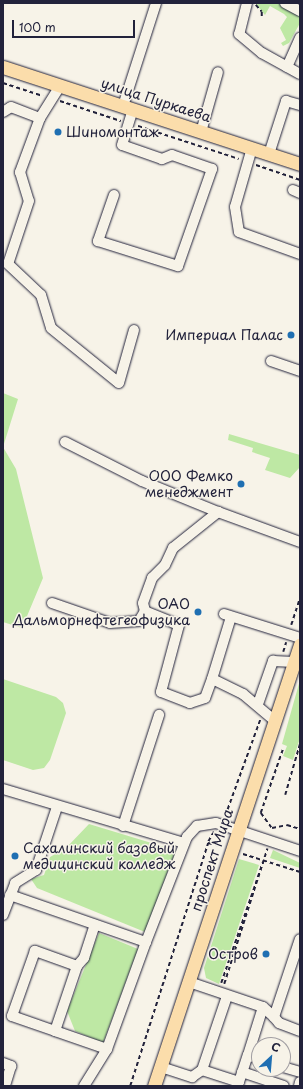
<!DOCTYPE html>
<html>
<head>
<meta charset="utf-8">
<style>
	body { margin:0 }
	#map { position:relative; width:303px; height:1089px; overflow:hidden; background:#f7f3e8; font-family:"Playpen Sans",sans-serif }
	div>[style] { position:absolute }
	.green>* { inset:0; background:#bee8a4 }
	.path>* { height:1.5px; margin-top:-0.75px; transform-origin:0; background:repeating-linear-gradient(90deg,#22223b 0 4px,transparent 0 7px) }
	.roads { filter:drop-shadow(0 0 1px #22223b) drop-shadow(0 0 1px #22223b) }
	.minor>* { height:10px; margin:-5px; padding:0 5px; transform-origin:5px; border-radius:5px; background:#f7f3e8 }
	.major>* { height:13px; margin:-6.5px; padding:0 6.5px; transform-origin:6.5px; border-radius:6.5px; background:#fbddab }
	.dots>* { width:11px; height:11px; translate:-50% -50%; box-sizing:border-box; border:2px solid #f7f3e8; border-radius:50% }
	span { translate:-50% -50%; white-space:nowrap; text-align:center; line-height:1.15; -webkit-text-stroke:3px #f7f3e8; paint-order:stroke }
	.street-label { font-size:14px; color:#22223b }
	.poi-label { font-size:14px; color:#22223b }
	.left { translate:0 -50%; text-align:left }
	.right { translate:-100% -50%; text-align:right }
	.frame { position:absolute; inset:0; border:4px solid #22223b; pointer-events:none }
	.north { position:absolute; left:251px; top:1037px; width:40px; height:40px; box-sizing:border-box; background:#f7f3e8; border:1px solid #a29fa3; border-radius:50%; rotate:26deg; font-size:11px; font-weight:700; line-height:16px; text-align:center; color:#22223b }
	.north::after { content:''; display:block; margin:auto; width:14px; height:18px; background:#1f6fb2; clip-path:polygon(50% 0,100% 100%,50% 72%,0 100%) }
	.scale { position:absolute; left:12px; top:20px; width:123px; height:18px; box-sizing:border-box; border:2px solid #22223b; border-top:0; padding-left:5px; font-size:12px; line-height:14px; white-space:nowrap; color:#22223b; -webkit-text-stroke:3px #f7f3e8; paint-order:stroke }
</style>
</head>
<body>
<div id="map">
	<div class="green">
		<div style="clip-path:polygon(255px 3px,281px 3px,299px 12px,300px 23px,289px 43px,283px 46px,281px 43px,286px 40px,280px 28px,287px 17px,284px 14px,270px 6px,265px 15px)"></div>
		<div style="clip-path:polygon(3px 393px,18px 399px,3px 447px,16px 469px,43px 578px,22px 628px,3px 622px)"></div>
		<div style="clip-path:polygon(229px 434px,300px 455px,300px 467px,290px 478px,265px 470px,270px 458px,252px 452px,253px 448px,228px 440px)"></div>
		<div style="clip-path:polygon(3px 679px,56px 697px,63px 703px,66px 713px,50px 760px,44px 768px,33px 770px,3px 760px)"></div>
		<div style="clip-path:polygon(300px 680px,300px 738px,293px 760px,283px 756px,287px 746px,282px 744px)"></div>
		<div style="clip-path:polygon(89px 824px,168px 848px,174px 855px,145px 932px,37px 888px,31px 879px,44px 875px,50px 857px,66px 848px)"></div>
		<div style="clip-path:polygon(273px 850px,300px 863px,300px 868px,270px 858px)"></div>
		<div style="clip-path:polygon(239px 859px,259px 865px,219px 984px,206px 978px,204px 968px)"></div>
		<div style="clip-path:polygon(99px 933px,138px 949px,103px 1043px,75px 1031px,67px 1011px)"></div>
	</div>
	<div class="path">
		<div style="left:256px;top:5px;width:9px;rotate:49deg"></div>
		<div style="left:262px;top:12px;width:7px;rotate:90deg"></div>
		<div style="left:3px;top:83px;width:42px;rotate:18deg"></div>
		<div style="left:60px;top:101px;width:64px;rotate:18.2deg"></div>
		<div style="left:138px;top:126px;width:106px;rotate:18.1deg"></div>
		<div style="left:256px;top:165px;width:46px;rotate:18.8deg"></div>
		<div style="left:291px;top:625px;width:28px;rotate:-72deg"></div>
		<div style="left:283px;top:652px;width:10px;rotate:-73deg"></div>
		<div style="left:283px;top:750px;width:67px;rotate:109.2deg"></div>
		<div style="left:261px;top:813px;width:19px;rotate:54deg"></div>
		<div style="left:272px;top:828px;width:15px;rotate:-11deg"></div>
		<div style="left:287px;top:825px;width:14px;rotate:17deg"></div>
		<div style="left:285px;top:795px;width:54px;rotate:-73.9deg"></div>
		<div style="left:225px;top:816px;width:102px;rotate:-70deg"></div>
		<div style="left:214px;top:832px;width:13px;rotate:119deg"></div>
		<div style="left:208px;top:843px;width:13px;rotate:13deg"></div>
		<div style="left:243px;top:854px;width:60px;rotate:17.5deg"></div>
		<div style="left:221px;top:983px;width:128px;rotate:-70.9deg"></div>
		<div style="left:224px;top:984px;width:142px;rotate:-72.3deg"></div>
		<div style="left:130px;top:1086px;width:255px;rotate:-72.2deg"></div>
	</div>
	<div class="roads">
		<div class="minor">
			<div style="left:247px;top:3px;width:32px;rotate:104deg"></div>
			<div style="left:239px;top:34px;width:30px;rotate:40deg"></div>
			<div style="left:262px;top:53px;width:43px;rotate:28.9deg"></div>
			<div style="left:285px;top:3px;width:17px;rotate:28deg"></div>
			<div style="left:287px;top:67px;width:32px;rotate:-66deg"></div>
			<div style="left:60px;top:86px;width:38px;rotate:122deg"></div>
			<div style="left:40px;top:118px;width:58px;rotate:110.3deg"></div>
			<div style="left:20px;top:172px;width:30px;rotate:73deg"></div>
			<div style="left:29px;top:201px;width:66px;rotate:108.4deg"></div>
			<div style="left:8px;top:264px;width:45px;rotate:43.2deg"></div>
			<div style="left:41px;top:295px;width:34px;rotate:73deg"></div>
			<div style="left:51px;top:328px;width:87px;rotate:39deg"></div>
			<div style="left:119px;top:383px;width:55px;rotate:-74.2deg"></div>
			<div style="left:123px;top:106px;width:108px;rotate:-72.2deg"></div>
			<div style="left:3px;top:112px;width:9px;rotate:-32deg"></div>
			<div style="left:11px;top:107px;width:31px;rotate:21deg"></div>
			<div style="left:201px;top:132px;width:62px;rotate:-74.2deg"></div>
			<div style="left:252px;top:148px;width:61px;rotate:106.1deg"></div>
			<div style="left:235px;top:207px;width:25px;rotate:81deg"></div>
			<div style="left:239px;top:232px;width:65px;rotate:19.8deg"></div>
			<div style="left:269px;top:154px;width:56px;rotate:-72.2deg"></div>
			<div style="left:286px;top:101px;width:15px;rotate:16deg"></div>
			<div style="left:293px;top:190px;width:8px;rotate:23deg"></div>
			<div style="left:114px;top:195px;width:49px;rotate:109.2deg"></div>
			<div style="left:98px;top:241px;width:84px;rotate:17.4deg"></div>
			<div style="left:178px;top:266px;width:103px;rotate:-70.7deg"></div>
			<div style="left:212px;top:169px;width:42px;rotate:-160.7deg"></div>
			<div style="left:172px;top:155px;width:11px;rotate:158deg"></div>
			<div style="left:162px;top:159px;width:42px;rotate:-160.7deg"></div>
			<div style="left:122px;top:145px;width:37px;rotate:-73deg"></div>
			<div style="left:271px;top:361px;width:31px;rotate:19deg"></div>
			<div style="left:65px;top:442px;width:86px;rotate:26.9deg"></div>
			<div style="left:142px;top:481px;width:82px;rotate:22.2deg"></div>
			<div style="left:52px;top:603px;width:61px;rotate:19deg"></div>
			<div style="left:110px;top:623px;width:29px;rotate:-4deg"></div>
			<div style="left:139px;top:621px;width:12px;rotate:-59deg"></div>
			<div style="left:224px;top:614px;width:80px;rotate:17.5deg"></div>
			<div style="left:212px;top:679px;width:65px;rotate:-73deg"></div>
			<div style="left:258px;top:704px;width:46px;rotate:-70.8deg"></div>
			<div style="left:273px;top:661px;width:21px;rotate:3deg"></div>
			<div style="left:275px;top:721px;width:42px;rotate:-139.8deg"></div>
			<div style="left:243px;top:694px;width:34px;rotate:-154deg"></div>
			<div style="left:212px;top:679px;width:20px;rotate:110deg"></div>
			<div style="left:205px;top:698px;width:16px;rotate:162deg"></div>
			<div style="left:190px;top:703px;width:31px;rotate:-159deg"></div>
			<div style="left:161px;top:692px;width:69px;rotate:-75deg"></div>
			<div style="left:179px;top:625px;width:37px;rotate:-158deg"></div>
			<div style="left:145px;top:611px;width:8px;rotate:-104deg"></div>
			<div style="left:143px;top:603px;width:27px;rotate:-70deg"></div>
			<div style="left:152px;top:578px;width:18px;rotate:-45deg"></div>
			<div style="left:165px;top:565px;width:19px;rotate:-65deg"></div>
			<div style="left:173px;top:548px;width:58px;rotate:-38.7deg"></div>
			<div style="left:218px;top:512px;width:87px;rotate:20.1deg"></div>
			<div style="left:3px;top:789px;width:189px;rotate:16.6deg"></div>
			<div style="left:123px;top:826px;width:117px;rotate:-72deg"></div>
			<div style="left:10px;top:895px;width:144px;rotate:19.1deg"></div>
			<div style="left:146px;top:942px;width:113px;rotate:-68.7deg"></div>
			<div style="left:187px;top:837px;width:15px;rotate:-48deg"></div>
			<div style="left:197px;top:826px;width:19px;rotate:-9deg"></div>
			<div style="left:216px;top:823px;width:89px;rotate:18.4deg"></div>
			<div style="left:3px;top:915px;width:34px;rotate:-69deg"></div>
			<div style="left:15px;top:883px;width:25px;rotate:-32deg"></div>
			<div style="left:36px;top:870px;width:66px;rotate:-71.6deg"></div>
			<div style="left:77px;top:966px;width:11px;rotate:-49deg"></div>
			<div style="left:84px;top:958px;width:35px;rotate:-72deg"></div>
			<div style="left:189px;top:982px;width:78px;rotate:18.7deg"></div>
			<div style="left:263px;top:1007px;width:15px;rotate:42deg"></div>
			<div style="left:274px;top:1017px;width:82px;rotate:-71.6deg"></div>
			<div style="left:274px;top:1017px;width:8px;rotate:50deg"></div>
			<div style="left:279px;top:1023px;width:22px;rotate:21deg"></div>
			<div style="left:55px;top:1031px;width:69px;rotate:-71.3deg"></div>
			<div style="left:77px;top:966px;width:45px;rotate:-160.3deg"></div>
			<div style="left:35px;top:951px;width:69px;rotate:109.5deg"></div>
			<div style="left:12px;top:1016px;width:46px;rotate:19.2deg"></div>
			<div style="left:55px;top:1031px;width:55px;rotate:19.1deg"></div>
			<div style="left:248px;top:1055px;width:50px;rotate:-72.6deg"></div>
			<div style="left:3px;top:1063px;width:9px;rotate:21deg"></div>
			<div style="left:11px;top:1066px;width:21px;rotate:107deg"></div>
			<div style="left:161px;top:1067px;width:33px;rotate:18deg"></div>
			<div style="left:192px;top:1077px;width:12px;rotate:-35deg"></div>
			<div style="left:202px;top:1070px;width:78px;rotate:-71.3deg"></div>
			<div style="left:283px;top:1067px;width:18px;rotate:16deg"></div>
			<div style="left:202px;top:1070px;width:39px;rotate:18deg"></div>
			<div style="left:239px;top:1082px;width:28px;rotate:-72deg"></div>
			<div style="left:248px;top:1055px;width:12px;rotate:20deg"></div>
			<div style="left:242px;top:1072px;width:44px;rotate:18.4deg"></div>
			<div style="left:84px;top:1086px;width:44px;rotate:-58.1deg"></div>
			<div style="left:107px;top:1049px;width:114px;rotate:-70deg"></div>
			<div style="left:299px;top:1086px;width:4px;rotate:-76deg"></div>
		</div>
		<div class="major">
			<div style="left:3px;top:67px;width:312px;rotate:18.1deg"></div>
			<div style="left:154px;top:1086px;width:465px;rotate:-71.7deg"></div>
		</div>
	</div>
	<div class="dots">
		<div style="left:58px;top:132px;background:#1f6fb2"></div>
		<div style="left:291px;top:335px;background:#1f6fb2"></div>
		<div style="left:241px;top:484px;background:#1f6fb2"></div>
		<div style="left:198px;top:612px;background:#1f6fb2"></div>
		<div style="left:15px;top:856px;background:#1f6fb2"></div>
		<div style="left:266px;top:954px;background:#1f6fb2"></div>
	</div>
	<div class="street-label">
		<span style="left:156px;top:100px;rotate:18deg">улица Пуркаева</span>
		<span style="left:212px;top:860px;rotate:-72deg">проспект Мира</span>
	</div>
	<div class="poi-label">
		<span class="left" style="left:66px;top:132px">Шиномонтаж</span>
		<span class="right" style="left:283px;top:335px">Империал Палас</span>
		<span class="right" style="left:233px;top:484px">ООО Фемко<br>менеджмент</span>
		<span class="right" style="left:190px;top:612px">ОАО<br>Дальморнефтегеофизика</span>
		<span class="left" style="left:23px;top:856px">Сахалинский базовый<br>медицинский колледж</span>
		<span class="right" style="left:258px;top:954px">Остров</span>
	</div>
	<div class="frame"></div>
	<div class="north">С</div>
	<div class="scale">100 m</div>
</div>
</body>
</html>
